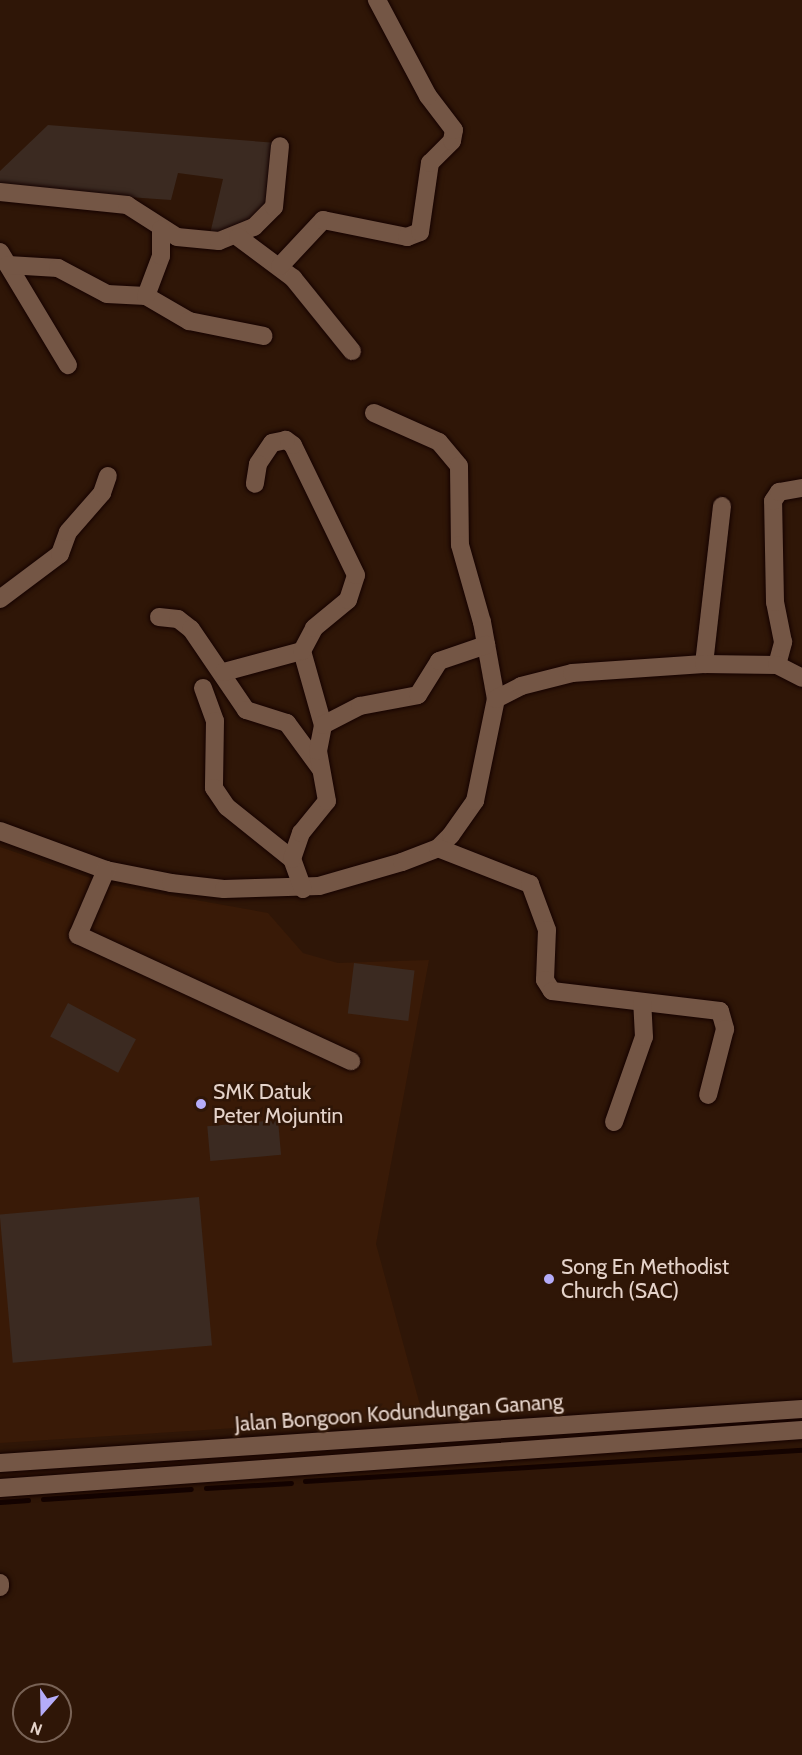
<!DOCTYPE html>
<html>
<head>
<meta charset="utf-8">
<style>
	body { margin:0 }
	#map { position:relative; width:802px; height:1755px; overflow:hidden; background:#2f1607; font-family:Cabin,sans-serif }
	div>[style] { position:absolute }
	.built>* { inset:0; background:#391a07 }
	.green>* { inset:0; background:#3b2a21; transform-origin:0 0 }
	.stream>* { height:4.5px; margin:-2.25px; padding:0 2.25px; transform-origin:2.25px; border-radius:2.25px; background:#140300 }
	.roads { filter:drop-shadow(0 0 2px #150200) drop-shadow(0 0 2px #150200) }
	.minor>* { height:18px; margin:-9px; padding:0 9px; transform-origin:9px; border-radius:9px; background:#745645 }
	.dots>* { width:16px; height:16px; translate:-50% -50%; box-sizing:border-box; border:3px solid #2f1607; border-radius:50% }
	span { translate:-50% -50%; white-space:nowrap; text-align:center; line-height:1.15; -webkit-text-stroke:5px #2f1607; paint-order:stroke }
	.poi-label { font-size:21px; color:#e5d3ca }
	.left { translate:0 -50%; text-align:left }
	.street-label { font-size:21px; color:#e5d3ca }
	.north { position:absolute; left:12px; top:1683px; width:60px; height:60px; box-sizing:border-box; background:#2f1607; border:2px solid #786255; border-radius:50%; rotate:200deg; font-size:16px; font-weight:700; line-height:24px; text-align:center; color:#e5d3ca }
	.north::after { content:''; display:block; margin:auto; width:21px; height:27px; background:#b5acf9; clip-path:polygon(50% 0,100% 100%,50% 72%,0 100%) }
</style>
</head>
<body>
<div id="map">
	<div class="built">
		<div style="clip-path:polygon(0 847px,111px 885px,268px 913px,303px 953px,338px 963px,429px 960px,376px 1244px,423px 1416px,0 1443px)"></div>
	</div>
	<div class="green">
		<div style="clip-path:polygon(48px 125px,277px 143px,276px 186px,254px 222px,209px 238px,223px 179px,178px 173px,171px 200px,0 188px,0 171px)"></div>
		<div style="left:354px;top:963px;width:61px;height:51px;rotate:7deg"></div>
		<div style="left:68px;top:1003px;width:77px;height:38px;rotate:28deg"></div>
		<div style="left:278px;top:1120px;width:35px;height:71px;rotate:85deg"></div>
		<div style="left:199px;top:1197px;width:149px;height:200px;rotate:85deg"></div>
	</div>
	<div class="stream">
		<div style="left:305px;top:1481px;width:498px;rotate:-3.6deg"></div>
		<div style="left:206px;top:1488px;width:85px;rotate:-3.4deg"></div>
		<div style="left:43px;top:1499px;width:148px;rotate:-3.9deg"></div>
		<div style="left:0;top:1502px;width:28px;rotate:-4deg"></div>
	</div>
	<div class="roads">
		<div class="minor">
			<div style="left:0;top:192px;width:128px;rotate:5.8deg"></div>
			<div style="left:127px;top:205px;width:59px;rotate:32.6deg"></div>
			<div style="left:177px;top:237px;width:42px;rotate:5.4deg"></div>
			<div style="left:219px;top:241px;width:38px;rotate:-22deg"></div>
			<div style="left:254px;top:227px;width:28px;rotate:-45deg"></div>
			<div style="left:274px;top:207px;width:61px;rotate:-84.4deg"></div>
			<div style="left:238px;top:237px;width:69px;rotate:36.7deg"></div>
			<div style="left:293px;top:278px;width:94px;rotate:51.1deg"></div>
			<div style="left:0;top:252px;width:132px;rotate:59deg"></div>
			<div style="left:8px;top:265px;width:50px;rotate:3.4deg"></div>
			<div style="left:58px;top:268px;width:55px;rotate:28deg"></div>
			<div style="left:107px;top:294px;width:39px;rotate:3deg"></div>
			<div style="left:146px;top:296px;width:50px;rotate:30.2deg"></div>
			<div style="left:189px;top:321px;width:76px;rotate:11.3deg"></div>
			<div style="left:280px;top:266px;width:63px;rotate:-46.9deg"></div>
			<div style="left:323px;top:220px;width:86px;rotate:11.4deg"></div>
			<div style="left:407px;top:237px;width:14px;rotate:-21deg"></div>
			<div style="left:420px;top:232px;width:70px;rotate:-81.8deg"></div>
			<div style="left:430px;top:163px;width:31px;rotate:-45deg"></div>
			<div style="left:452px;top:141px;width:11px;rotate:-80deg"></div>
			<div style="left:454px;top:130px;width:43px;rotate:-127.4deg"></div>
			<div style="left:428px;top:96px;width:109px;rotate:-118deg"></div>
			<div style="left:146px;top:296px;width:43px;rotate:-69.4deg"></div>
			<div style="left:161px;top:256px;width:27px;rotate:-90deg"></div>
			<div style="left:374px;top:413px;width:71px;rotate:24deg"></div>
			<div style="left:439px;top:442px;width:31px;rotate:50deg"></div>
			<div style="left:459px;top:466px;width:79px;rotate:89.3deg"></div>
			<div style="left:460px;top:545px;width:80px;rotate:74.1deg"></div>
			<div style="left:482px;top:622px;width:78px;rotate:79.7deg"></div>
			<div style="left:0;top:599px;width:75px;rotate:-36.9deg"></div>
			<div style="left:60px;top:554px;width:23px;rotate:-70deg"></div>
			<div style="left:68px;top:532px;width:52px;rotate:-48.9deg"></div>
			<div style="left:102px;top:493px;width:18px;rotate:-71deg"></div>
			<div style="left:159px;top:617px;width:19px;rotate:6deg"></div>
			<div style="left:178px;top:619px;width:16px;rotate:38deg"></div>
			<div style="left:191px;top:629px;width:98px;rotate:55.8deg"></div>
			<div style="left:246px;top:710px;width:43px;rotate:17.6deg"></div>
			<div style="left:287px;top:723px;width:56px;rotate:53.7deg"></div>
			<div style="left:302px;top:651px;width:77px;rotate:74.2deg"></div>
			<div style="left:704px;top:664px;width:159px;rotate:-83.5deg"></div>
			<div style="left:777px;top:665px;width:24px;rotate:-75deg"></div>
			<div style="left:783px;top:642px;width:41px;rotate:-101.3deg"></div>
			<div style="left:775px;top:602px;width:101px;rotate:-91.1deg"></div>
			<div style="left:773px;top:501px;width:11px;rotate:-56deg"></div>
			<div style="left:779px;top:492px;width:23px;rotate:-10deg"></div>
			<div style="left:224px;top:672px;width:81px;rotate:-15.1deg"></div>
			<div style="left:302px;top:651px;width:26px;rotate:-62deg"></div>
			<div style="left:314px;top:628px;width:44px;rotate:-39.5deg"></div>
			<div style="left:348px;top:600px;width:26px;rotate:-72deg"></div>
			<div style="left:356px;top:575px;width:144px;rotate:-115.9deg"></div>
			<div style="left:293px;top:445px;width:9px;rotate:-144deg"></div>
			<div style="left:286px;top:440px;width:14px;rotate:168deg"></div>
			<div style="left:272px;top:443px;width:25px;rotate:124deg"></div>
			<div style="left:258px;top:464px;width:20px;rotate:99deg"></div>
			<div style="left:203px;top:688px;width:35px;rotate:70deg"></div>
			<div style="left:215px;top:721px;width:67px;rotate:90.9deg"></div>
			<div style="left:214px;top:788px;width:23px;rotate:56deg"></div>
			<div style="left:227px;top:807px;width:83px;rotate:38.7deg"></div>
			<div style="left:0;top:831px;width:113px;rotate:20.2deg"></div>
			<div style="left:106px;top:870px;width:66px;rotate:11.3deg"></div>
			<div style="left:171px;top:883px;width:53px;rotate:6.5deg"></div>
			<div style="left:224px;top:889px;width:95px;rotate:-1.8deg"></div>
			<div style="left:319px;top:886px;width:86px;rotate:-16.1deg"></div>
			<div style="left:402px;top:862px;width:39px;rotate:-21deg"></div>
			<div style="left:438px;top:848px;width:18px;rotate:-45deg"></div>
			<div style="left:451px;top:835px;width:42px;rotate:-54.8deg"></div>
			<div style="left:475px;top:801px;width:104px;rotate:-78.4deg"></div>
			<div style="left:496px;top:699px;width:28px;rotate:-27deg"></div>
			<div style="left:521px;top:686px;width:53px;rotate:-14.3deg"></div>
			<div style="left:572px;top:673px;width:132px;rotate:-3.9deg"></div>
			<div style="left:704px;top:664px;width:73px;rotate:0.8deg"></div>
			<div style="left:777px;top:665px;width:28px;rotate:27deg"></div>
			<div style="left:438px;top:848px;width:99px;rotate:21.4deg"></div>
			<div style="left:530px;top:884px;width:49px;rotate:69.7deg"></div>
			<div style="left:547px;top:930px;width:50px;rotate:92.3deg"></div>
			<div style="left:545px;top:980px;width:13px;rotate:58deg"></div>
			<div style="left:552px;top:991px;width:169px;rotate:6.8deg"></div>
			<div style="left:720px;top:1011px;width:19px;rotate:74deg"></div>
			<div style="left:725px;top:1029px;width:68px;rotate:104.4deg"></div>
			<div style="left:106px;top:870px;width:71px;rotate:113.3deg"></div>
			<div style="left:78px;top:935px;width:301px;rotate:24.8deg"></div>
			<div style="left:303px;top:889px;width:32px;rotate:-110deg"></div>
			<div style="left:292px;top:859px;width:28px;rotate:-71deg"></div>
			<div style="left:301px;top:833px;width:41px;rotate:-50.9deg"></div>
			<div style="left:327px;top:801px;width:51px;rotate:-100.2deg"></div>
			<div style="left:318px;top:751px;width:26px;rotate:-79deg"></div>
			<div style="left:323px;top:725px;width:42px;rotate:-27.2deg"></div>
			<div style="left:360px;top:706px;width:59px;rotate:-10.7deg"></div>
			<div style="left:418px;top:695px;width:40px;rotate:-58deg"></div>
			<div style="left:439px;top:661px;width:50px;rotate:-18.8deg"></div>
			<div style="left:614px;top:1122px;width:90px;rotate:-70.6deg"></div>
			<div style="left:644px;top:1037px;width:35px;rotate:-93deg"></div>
			<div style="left:0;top:1463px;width:804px;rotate:-3.85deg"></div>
			<div style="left:0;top:1488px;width:804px;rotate:-4.14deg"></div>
			<div style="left:0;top:1583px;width:4px;rotate:90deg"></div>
		</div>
	</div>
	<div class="dots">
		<div style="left:201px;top:1104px;background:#b5acf9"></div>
		<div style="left:549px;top:1279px;background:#b5acf9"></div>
	</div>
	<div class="poi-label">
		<span class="left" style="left:213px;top:1104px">SMK Datuk<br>Peter Mojuntin</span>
		<span class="left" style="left:561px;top:1279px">Song En Methodist<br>Church (SAC)</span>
	</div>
	<div class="street-label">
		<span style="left:399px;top:1413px;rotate:-4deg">Jalan Bongoon Kodundungan Ganang</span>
	</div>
	<div class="north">N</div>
</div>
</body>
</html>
